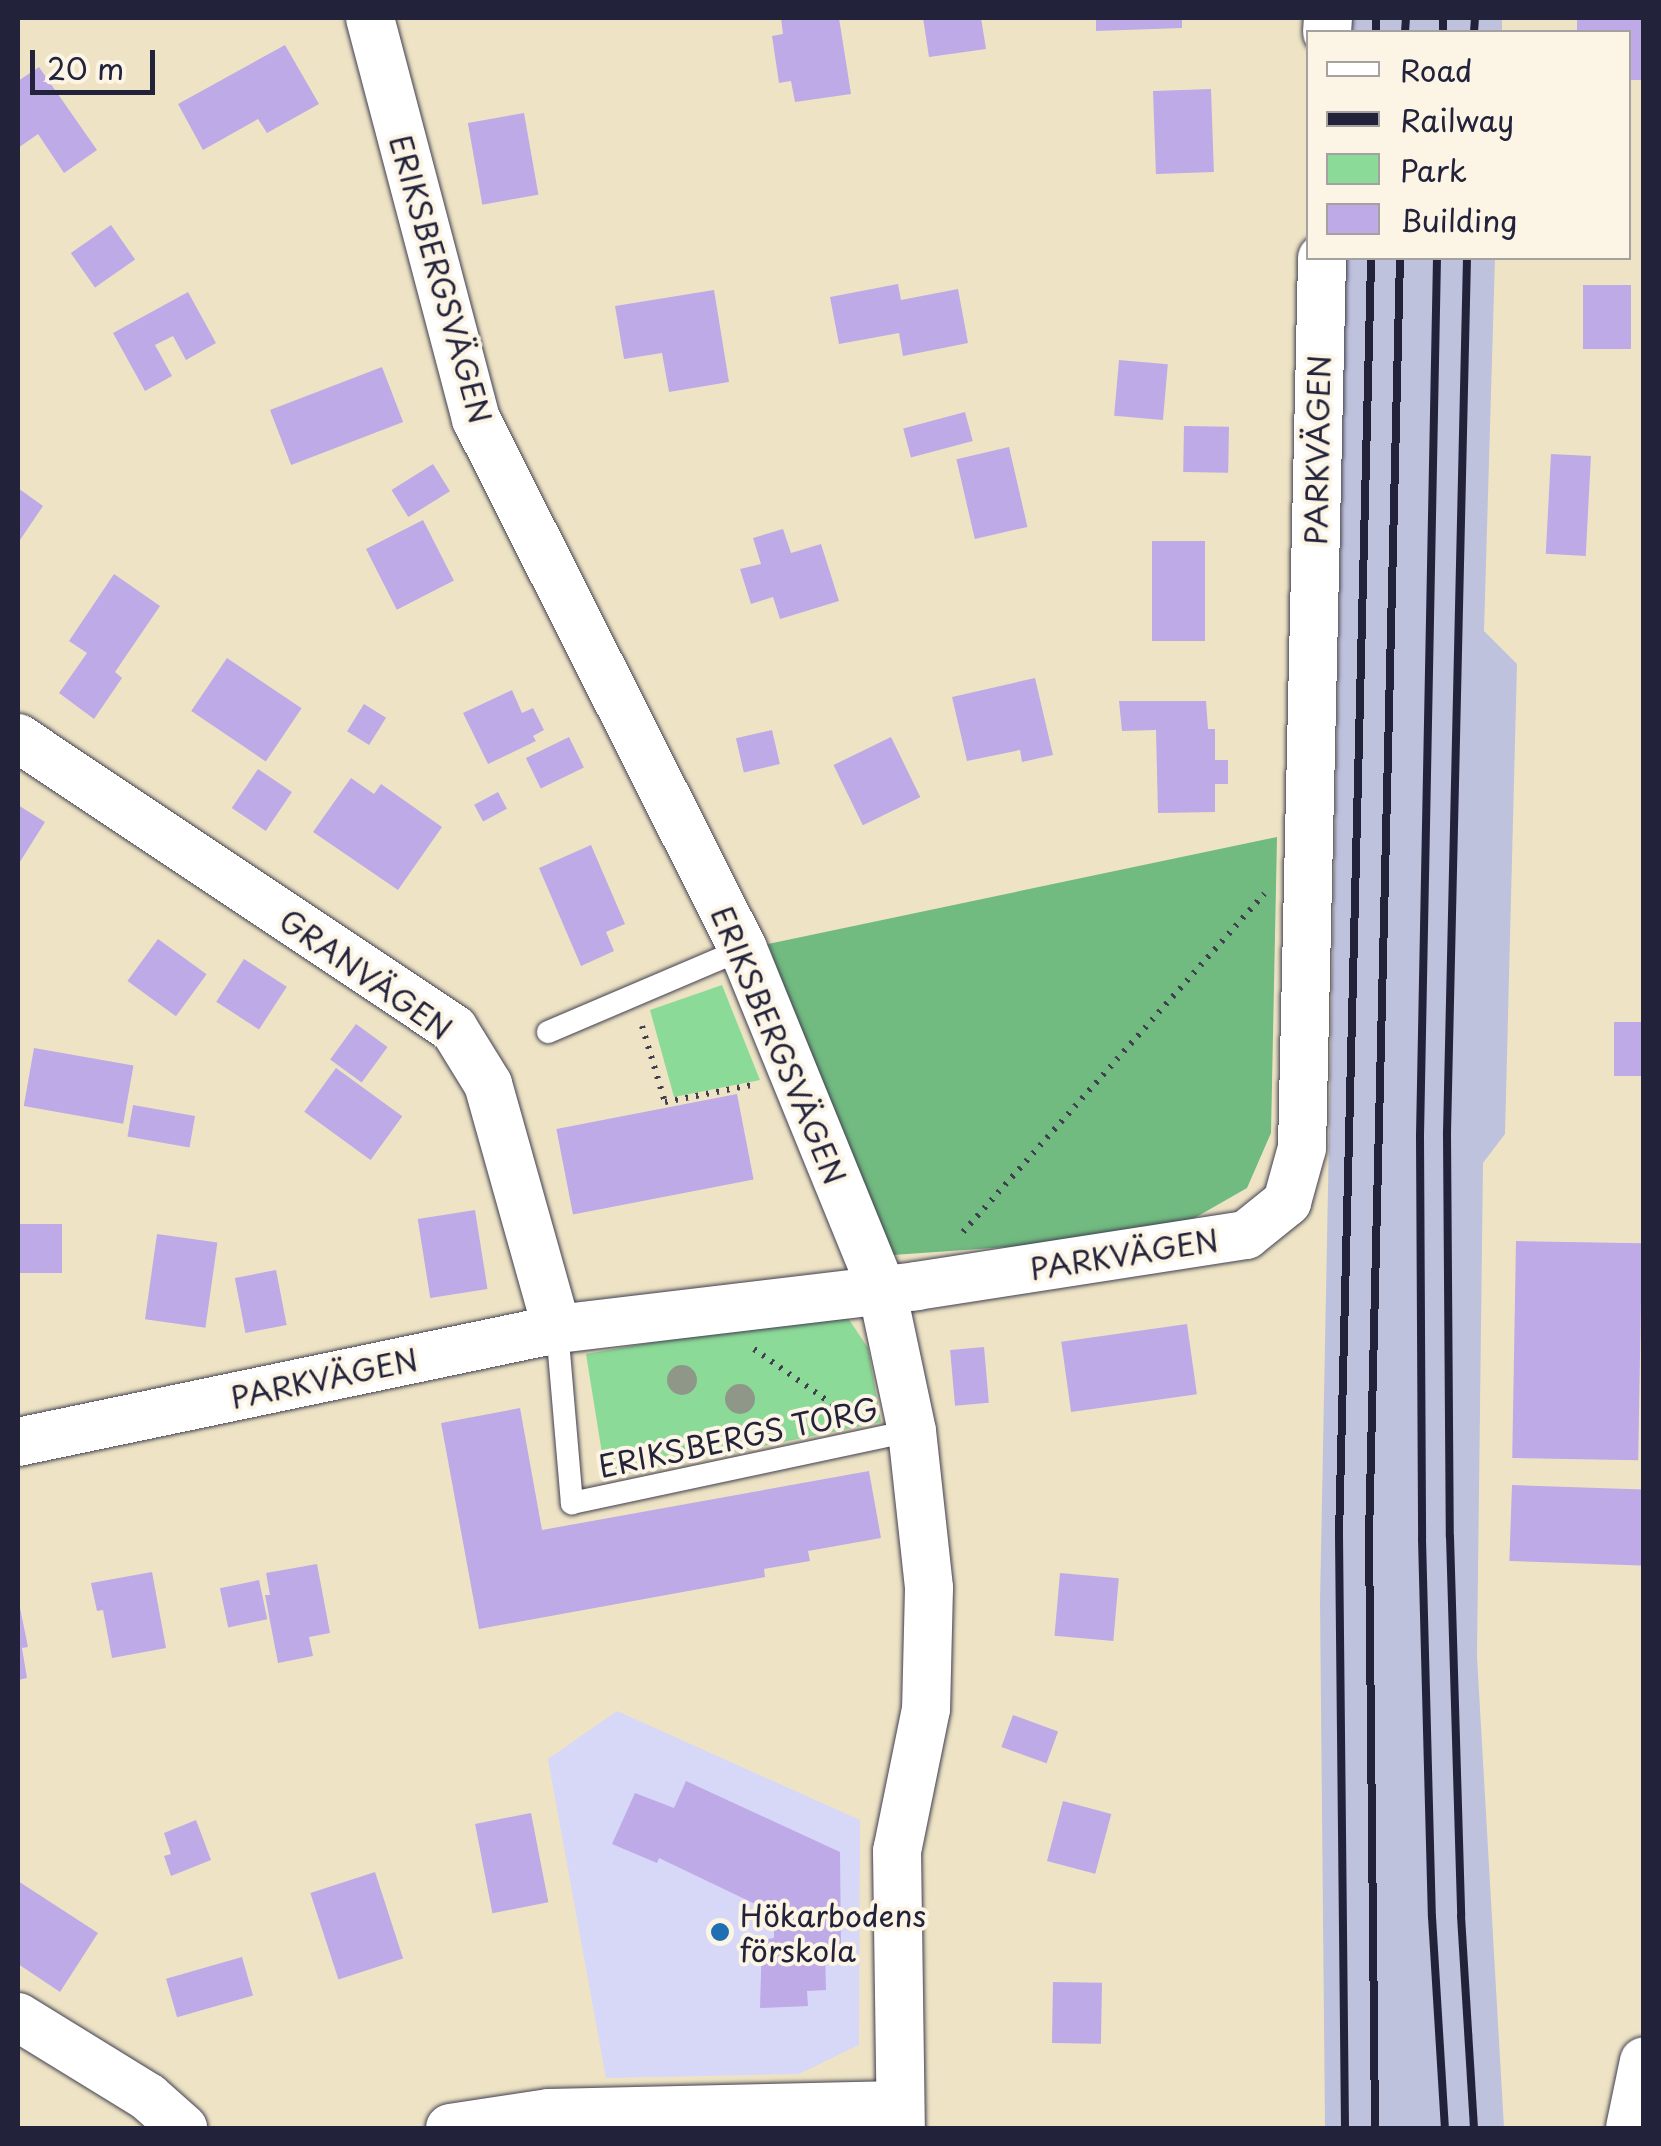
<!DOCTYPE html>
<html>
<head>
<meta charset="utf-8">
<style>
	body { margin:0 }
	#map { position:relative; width:1661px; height:2146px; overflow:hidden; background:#eee4c5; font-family:"Playpen Sans",sans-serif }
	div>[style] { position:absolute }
	.built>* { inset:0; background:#d7d7f8 }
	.industrial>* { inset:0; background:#bfc2dd; transform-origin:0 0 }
	.green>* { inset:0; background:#8cda98 }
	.forest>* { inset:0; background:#71ba80 }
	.building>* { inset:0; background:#beaae7; transform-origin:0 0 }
	.path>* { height:6px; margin-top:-3px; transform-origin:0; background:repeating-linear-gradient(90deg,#413f50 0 2.5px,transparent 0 10.5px) }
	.roads { filter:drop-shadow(0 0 2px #413f50) drop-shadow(0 0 2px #413f50) }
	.lane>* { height:22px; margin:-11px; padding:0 11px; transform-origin:11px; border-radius:11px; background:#fff }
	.street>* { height:48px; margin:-24px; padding:0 24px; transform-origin:24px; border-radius:24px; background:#fff }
	.rail>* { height:8px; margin:-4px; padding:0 4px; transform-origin:4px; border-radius:4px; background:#22223b }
	.trees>* { width:30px; height:30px; margin:-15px; border-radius:50%; background:#8f9888 }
	.dots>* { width:28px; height:28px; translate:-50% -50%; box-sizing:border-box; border:5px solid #fcf5e5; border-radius:50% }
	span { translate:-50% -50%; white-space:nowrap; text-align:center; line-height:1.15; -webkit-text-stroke:8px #fcf5e5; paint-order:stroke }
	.street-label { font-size:30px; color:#22223b }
	.poi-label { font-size:30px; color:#22223b }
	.left { translate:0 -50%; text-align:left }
	.frame { position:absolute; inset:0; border:20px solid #22223b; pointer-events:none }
	.legend { position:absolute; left:1306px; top:30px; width:325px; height:230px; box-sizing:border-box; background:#fcf5e5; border:2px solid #a5a1a1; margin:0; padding:12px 18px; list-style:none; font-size:30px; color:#22223b }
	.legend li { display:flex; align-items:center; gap:20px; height:50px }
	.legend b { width:50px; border:2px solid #a5a1a1 }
	.scale { position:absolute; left:30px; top:50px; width:125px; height:45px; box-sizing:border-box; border:5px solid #22223b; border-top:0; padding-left:12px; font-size:30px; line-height:35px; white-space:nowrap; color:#22223b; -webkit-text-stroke:8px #fcf5e5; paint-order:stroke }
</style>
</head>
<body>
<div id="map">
	<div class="built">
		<div style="clip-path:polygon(617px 1711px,860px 1820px,859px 2045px,799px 2074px,606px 2078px,548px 1759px)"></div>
	</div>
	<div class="industrial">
		<div style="left:1352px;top:18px;width:150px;height:14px"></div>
		<div style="clip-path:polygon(1346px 258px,1495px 258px,1484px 631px,1517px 664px,1505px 1134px,1483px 1163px,1477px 1656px,1504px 2128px,1325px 2128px,1320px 1602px)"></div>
	</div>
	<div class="green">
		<div style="clip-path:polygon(722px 985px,760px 1080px,674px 1097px,650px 1010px)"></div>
		<div style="clip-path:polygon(842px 1309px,868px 1348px,881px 1422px,606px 1478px,586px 1354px)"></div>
	</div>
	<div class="forest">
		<div style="clip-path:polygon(1277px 837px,1271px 1133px,1247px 1188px,1177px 1228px,1035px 1245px,893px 1255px,877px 1235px,768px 944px)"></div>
	</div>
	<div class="building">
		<div style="clip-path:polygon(781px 18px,839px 18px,851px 94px,795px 102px,791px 81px,779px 83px,772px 36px,783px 34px)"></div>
		<div style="clip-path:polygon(923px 18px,981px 18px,986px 49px,929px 57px)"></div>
		<div style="clip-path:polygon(1096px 18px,1182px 18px,1182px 28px,1096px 31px)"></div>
		<div style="clip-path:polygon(1577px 18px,1641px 18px,1644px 80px,1628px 80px,1628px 32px,1577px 32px)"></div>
		<div style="clip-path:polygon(285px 45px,319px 104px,267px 133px,258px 119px,203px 150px,178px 104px)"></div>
		<div style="clip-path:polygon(39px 67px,97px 150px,64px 173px,38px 134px,18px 148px,18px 81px)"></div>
		<div style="left:1211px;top:89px;width:83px;height:58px;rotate:88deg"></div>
		<div style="left:524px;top:113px;width:83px;height:57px;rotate:80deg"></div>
		<div style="left:111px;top:225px;width:42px;height:49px;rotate:55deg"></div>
		<div style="clip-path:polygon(898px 284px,901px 300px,958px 289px,968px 343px,903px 356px,899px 333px,839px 344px,830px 297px)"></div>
		<div style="left:1583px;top:285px;width:48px;height:64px"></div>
		<div style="clip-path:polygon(714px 290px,729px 382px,669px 392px,662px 353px,624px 359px,615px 306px)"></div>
		<div style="clip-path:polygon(188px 292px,216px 343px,186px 360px,173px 336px,155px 345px,172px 376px,145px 391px,113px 333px)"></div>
		<div style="left:1119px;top:360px;width:49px;height:56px;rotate:5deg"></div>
		<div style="left:382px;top:367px;width:59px;height:120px;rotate:69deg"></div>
		<div style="left:965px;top:412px;width:30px;height:64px;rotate:75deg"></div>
		<div style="left:1184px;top:426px;width:45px;height:46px;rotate:1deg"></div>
		<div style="left:1009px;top:447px;width:82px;height:54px;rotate:77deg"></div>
		<div style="left:1551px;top:454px;width:40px;height:100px;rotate:3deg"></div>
		<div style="left:433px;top:464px;width:32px;height:49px;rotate:58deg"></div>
		<div style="clip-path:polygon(18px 488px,43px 506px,18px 543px)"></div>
		<div style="left:423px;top:520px;width:68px;height:64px;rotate:63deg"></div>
		<div style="clip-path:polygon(783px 529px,791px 553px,821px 544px,839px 601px,780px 619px,773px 597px,751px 604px,740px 569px,761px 564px,753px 538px)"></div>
		<div style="left:1152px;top:541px;width:53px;height:100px"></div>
		<div style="clip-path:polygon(114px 574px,160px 606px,115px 672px,122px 678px,94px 719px,59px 693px,87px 653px,69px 641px)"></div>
		<div style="left:227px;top:658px;width:90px;height:64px;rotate:34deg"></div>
		<div style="clip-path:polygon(1035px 678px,1053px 755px,1022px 762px,1020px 750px,967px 761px,952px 697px)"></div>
		<div style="clip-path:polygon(512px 690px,522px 713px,533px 708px,544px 730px,533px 736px,536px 741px,488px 764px,463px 713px)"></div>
		<div style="clip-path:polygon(1119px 701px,1206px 701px,1208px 729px,1215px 729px,1215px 760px,1228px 760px,1228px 784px,1215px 784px,1215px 812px,1158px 813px,1156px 730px,1122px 731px)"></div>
		<div style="left:364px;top:704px;width:26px;height:32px;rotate:32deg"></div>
		<div style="left:772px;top:730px;width:35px;height:37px;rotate:77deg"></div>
		<div style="left:569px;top:737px;width:34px;height:48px;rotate:64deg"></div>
		<div style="left:891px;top:737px;width:67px;height:64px;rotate:64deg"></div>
		<div style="left:258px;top:769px;width:41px;height:47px;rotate:34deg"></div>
		<div style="clip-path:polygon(351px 778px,374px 794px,381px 784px,442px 827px,398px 890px,313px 832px)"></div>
		<div style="left:498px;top:792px;width:19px;height:27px;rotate:62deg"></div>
		<div style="clip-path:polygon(18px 805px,45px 822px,18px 865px)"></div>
		<div style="clip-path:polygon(591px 845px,625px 924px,606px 932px,614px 951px,581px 966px,539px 868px)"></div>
		<div style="left:158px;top:939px;width:60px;height:52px;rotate:36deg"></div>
		<div style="left:244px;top:959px;width:51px;height:51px;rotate:33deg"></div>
		<div style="left:1644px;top:1022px;width:54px;height:30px;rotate:90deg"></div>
		<div style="left:356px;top:1024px;width:39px;height:44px;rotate:36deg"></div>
		<div style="left:34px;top:1048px;width:101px;height:59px;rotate:10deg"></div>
		<div style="left:336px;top:1068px;width:82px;height:54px;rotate:36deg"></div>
		<div style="left:737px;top:1094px;width:87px;height:184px;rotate:79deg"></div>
		<div style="left:133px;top:1105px;width:63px;height:32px;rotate:10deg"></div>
		<div style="left:475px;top:1210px;width:80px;height:58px;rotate:81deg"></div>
		<div style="left:18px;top:1224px;width:44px;height:49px"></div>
		<div style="left:157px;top:1234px;width:61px;height:86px;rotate:8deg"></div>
		<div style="left:1516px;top:1241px;width:126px;height:217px;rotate:1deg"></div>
		<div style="left:276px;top:1270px;width:56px;height:42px;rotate:79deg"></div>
		<div style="left:1187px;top:1324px;width:71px;height:127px;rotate:82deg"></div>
		<div style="left:984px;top:1347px;width:56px;height:34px;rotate:85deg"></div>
		<div style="clip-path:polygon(520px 1408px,542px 1530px,869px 1471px,881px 1538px,808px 1551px,810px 1561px,764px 1569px,765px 1577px,479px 1629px,441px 1423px)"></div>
		<div style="left:1512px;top:1485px;width:132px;height:76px;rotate:2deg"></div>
		<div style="clip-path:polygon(317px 1564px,330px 1633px,309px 1637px,313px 1656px,278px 1663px,265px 1595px,270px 1595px,266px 1573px)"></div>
		<div style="clip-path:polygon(152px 1572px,166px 1648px,112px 1658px,103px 1610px,97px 1611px,91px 1583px)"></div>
		<div style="left:1060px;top:1573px;width:59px;height:63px;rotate:5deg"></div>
		<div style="left:259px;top:1580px;width:40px;height:40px;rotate:78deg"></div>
		<div style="clip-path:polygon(18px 1598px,28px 1647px,22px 1648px,27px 1678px,18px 1680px)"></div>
		<div style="left:1013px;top:1715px;width:48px;height:34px;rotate:20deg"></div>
		<div style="clip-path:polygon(686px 1781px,840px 1852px,841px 1948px,825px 1949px,826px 1990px,807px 1991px,808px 2006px,760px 2008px,762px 1940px,774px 1938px,774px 1913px,659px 1858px,657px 1863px,612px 1844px,635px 1793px,674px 1808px)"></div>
		<div style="left:1063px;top:1801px;width:50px;height:62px;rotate:15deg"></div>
		<div style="left:531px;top:1813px;width:91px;height:57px;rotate:79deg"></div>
		<div style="clip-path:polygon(196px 1820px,211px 1860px,171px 1876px,164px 1856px,171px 1854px,164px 1833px)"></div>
		<div style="left:375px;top:1872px;width:91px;height:68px;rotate:72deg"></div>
		<div style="clip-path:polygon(18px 1881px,98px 1933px,60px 1992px,18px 1964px)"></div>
		<div style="left:242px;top:1957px;width:40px;height:79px;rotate:74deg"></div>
		<div style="left:1053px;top:1982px;width:49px;height:61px;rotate:1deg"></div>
	</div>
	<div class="path">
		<div style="left:642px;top:1026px;width:79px;rotate:73.2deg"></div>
		<div style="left:665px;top:1102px;width:89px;rotate:-11.1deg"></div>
		<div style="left:963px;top:1232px;width:453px;rotate:-48.3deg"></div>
		<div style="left:754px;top:1349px;width:113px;rotate:35.2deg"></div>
	</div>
	<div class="roads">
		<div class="lane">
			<div style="left:548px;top:1032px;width:212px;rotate:-23.1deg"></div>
			<div style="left:557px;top:1329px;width:175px;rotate:85.1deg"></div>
			<div style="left:572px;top:1503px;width:348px;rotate:-12deg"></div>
		</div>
		<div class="street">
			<div style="left:370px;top:18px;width:415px;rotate:75.2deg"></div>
			<div style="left:476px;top:419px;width:593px;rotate:63.26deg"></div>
			<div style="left:743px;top:949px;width:368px;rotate:67.8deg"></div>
			<div style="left:882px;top:1290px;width:144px;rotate:78deg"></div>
			<div style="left:912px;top:1431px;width:158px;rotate:83.8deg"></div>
			<div style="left:929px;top:1588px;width:121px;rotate:91.4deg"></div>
			<div style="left:926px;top:1709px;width:145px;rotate:101.5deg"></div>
			<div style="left:897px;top:1851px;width:277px;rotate:89.2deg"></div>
			<div style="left:1327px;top:32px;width:14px;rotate:-86deg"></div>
			<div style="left:18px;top:738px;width:524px;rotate:33.72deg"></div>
			<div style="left:454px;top:1029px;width:65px;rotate:58.3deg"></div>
			<div style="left:488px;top:1084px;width:255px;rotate:74.3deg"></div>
			<div style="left:18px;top:1442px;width:551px;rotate:-11.84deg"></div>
			<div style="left:557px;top:1329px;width:362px;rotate:-6.8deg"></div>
			<div style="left:916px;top:1286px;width:334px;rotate:-8.8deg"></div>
			<div style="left:1246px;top:1235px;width:53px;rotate:-38.8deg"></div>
			<div style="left:1287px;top:1202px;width:56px;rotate:-74.5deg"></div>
			<div style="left:1302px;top:1148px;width:890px;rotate:-88.71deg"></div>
			<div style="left:18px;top:2017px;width:153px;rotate:31.6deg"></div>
			<div style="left:148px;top:2097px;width:47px;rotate:41.5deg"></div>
			<div style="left:450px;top:2128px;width:100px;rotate:-8.6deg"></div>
			<div style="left:549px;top:2113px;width:350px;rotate:-1.3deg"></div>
			<div style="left:1630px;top:2128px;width:68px;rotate:-78.2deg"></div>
		</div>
	</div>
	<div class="rail">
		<div style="left:1376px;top:32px;width:14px;rotate:-90deg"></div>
		<div style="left:1405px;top:32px;width:14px;rotate:-86deg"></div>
		<div style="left:1443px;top:32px;width:14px;rotate:-90deg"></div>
		<div style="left:1474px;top:32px;width:14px;rotate:-86deg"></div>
		<div style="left:1437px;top:258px;width:878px;rotate:91.11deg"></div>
		<div style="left:1420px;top:1136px;width:403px;rotate:89.7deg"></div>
		<div style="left:1422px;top:1539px;width:378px;rotate:88.5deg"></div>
		<div style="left:1432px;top:1917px;width:211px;rotate:86.5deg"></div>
		<div style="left:1467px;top:258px;width:877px;rotate:91.31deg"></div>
		<div style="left:1447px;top:1135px;width:402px;rotate:89.6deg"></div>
		<div style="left:1450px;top:1537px;width:379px;rotate:88.3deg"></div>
		<div style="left:1461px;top:1916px;width:212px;rotate:86.5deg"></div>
		<div style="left:1345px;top:2128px;width:593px;rotate:-90.58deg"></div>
		<div style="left:1339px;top:1535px;width:1277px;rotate:-88.56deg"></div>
		<div style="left:1375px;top:2128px;width:592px;rotate:-90.58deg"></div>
		<div style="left:1369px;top:1536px;width:1278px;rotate:-88.61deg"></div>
	</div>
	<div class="trees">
		<div style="left:682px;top:1380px"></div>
		<div style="left:740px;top:1399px"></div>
	</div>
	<div class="dots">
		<div style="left:720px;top:1932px;background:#1f6fb2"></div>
	</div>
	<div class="street-label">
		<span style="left:441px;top:279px;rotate:74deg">ERIKSBERGSVÄGEN</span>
		<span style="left:1317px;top:450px;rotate:-89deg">PARKVÄGEN</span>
		<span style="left:366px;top:974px;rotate:35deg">GRANVÄGEN</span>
		<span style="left:779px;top:1045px;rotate:67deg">ERIKSBERGSVÄGEN</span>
		<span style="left:1124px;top:1254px;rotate:-9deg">PARKVÄGEN</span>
		<span style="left:324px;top:1378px;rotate:-12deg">PARKVÄGEN</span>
		<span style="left:738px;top:1437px;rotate:-12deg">ERIKSBERGS TORG</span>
	</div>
	<div class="poi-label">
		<span class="left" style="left:740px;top:1932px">Hökarbodens<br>förskola</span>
	</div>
	<div class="frame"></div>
	<ul class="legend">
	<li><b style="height:12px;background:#fff"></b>Road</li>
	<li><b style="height:12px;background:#22223b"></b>Railway</li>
	<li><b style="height:28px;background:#8cda98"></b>Park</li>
	<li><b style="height:28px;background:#beaae7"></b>Building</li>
	</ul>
	<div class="scale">20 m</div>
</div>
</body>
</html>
